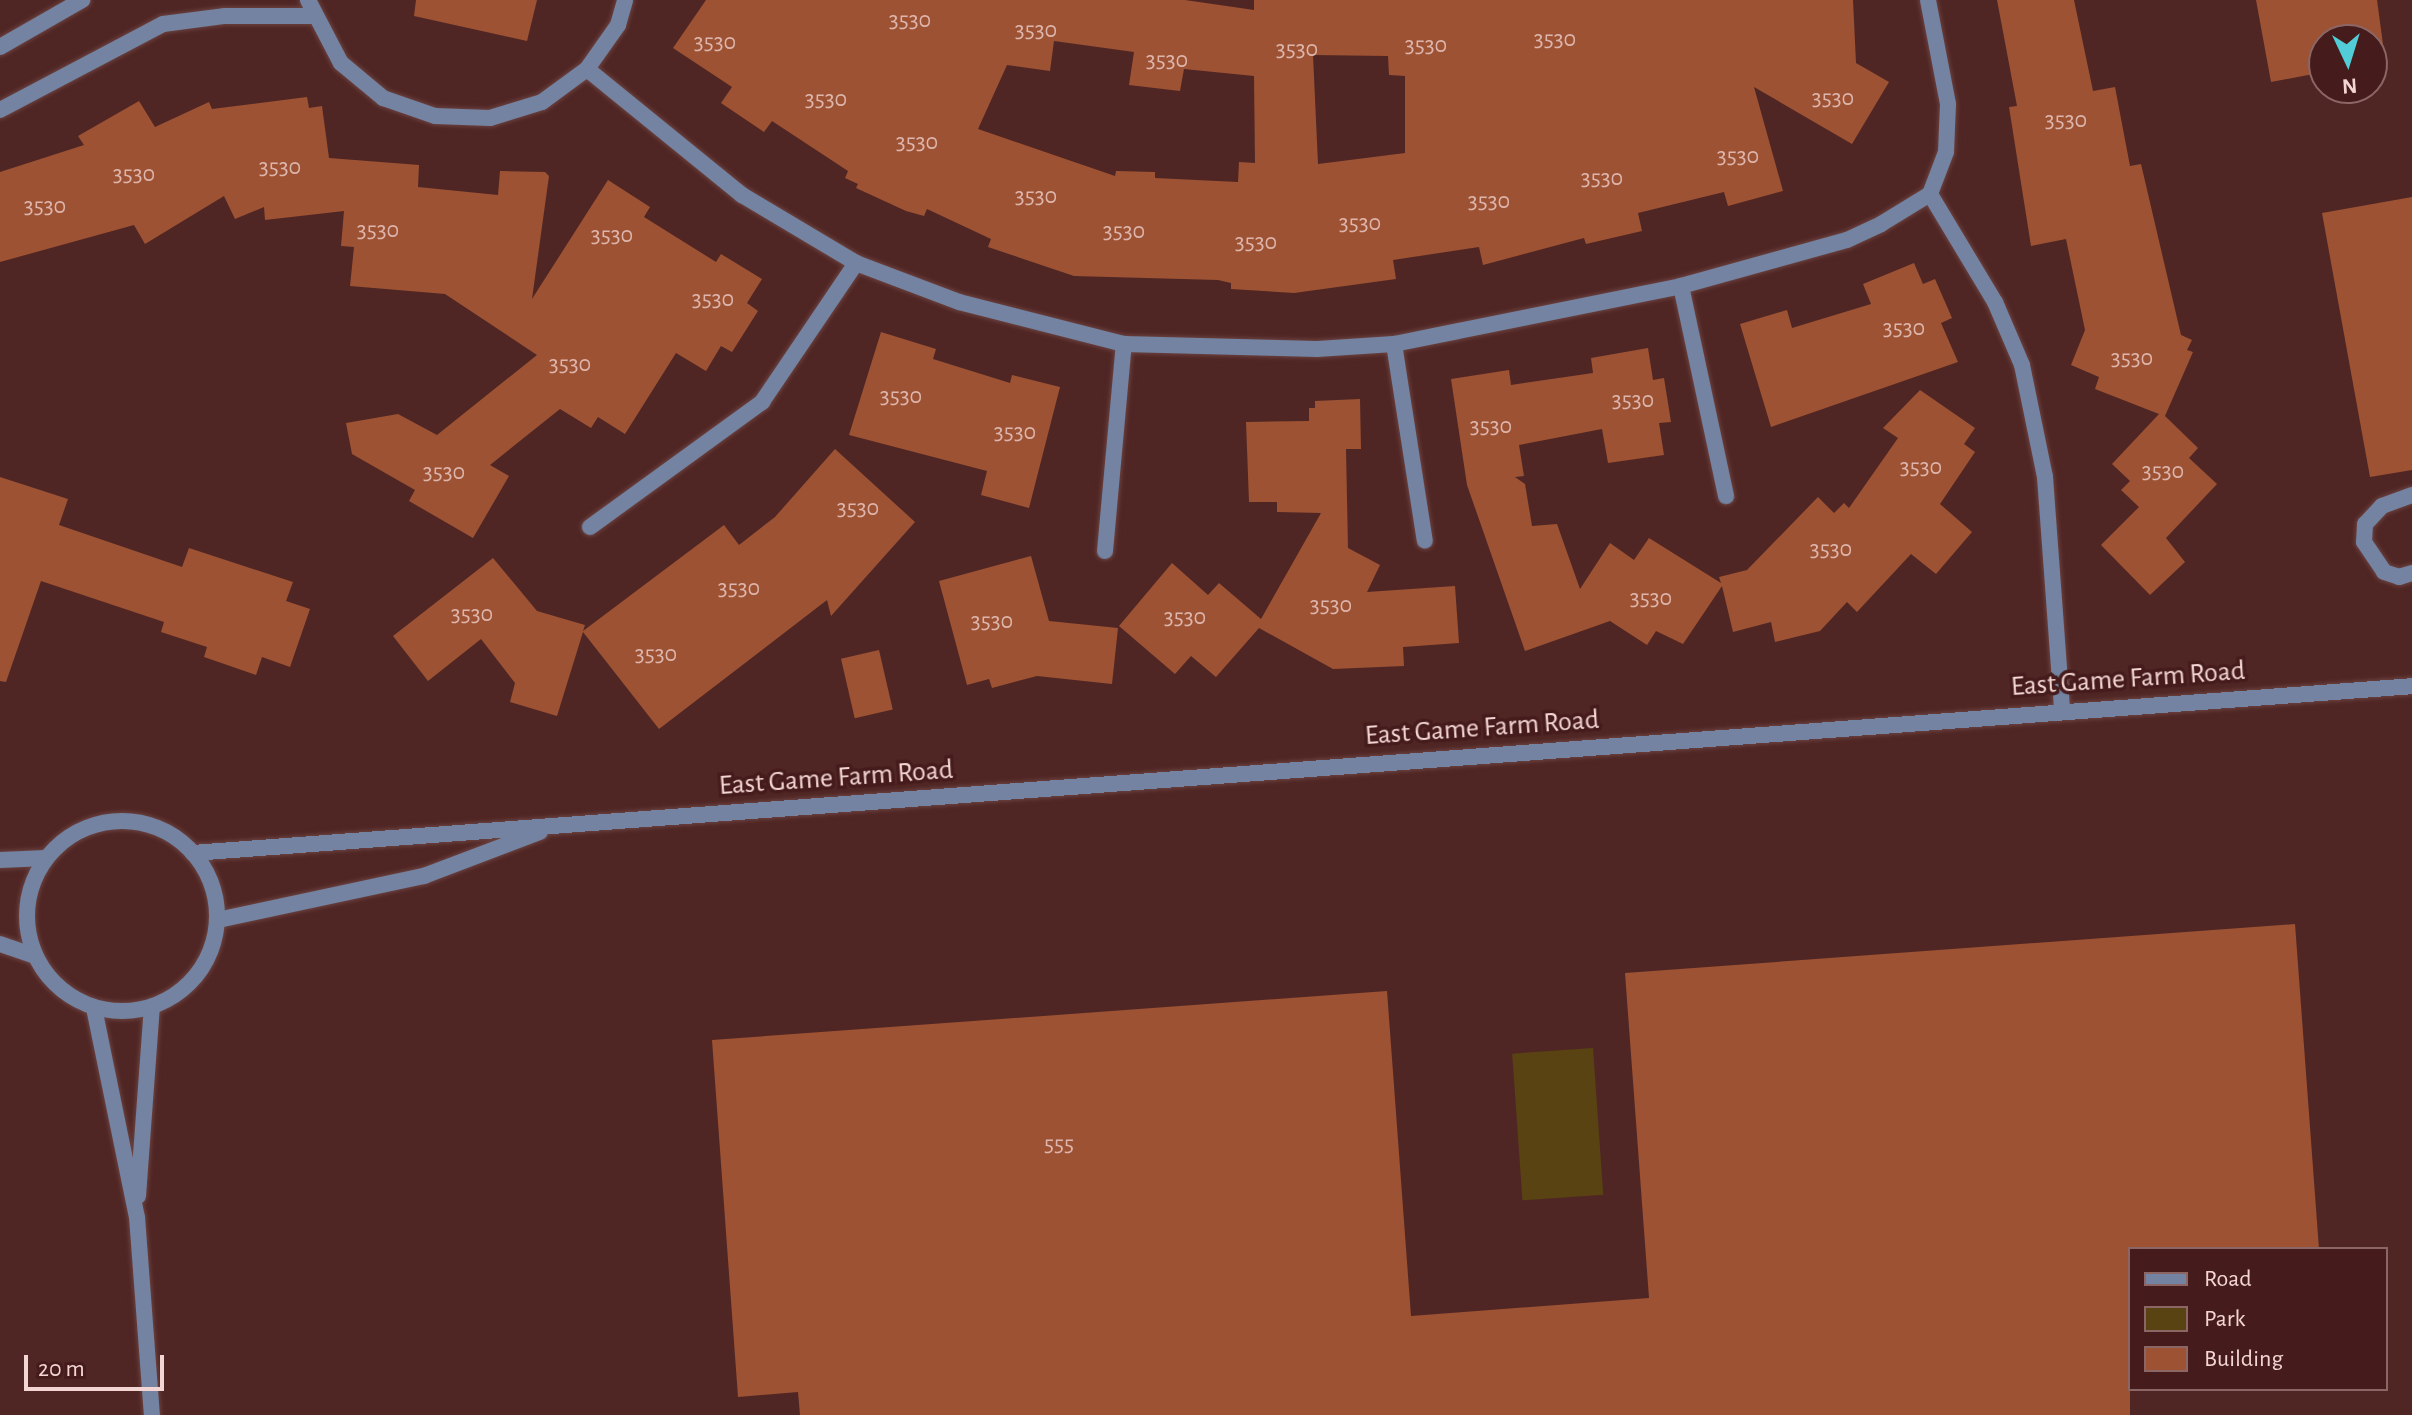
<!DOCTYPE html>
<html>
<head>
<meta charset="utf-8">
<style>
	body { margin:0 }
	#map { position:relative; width:2412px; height:1415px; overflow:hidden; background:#502624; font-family:"Alegreya Sans",sans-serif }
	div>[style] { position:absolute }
	.green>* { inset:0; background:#594313; transform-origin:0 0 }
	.building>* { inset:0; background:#9d5233; transform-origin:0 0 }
	.roads { filter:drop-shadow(0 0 2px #6a4240) drop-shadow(0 0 2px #6a4240) }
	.service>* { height:16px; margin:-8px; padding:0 8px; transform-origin:8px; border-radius:8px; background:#7383a1 }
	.tertiary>* { height:16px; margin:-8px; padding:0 8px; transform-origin:8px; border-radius:8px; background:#7383a1 }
	.tertiary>.ring { margin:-8px; padding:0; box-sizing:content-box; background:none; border:16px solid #7383a1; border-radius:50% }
	span { translate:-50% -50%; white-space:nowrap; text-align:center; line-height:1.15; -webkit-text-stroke:7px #451b1b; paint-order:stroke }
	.number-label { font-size:24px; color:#deb5ac }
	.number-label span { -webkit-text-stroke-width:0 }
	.street-label { font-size:28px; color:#f3d6d4 }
	.legend { position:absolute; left:2128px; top:1247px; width:260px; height:144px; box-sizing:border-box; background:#451b1b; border:2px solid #8b6665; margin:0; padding:10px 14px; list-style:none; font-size:24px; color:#f3d6d4 }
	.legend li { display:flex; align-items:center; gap:16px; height:40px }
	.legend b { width:40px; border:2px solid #8b6665 }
	.north { position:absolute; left:2308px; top:24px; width:80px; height:80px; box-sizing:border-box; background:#451b1b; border:2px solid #8b6665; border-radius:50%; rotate:176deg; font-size:22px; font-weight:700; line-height:32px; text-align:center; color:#f3d6d4 }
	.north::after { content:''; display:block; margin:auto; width:28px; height:36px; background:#52ccd6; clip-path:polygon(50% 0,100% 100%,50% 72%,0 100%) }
	.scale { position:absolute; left:24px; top:1355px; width:140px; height:36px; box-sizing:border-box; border:4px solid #f3d6d4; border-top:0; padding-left:10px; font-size:24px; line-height:28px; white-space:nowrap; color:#f3d6d4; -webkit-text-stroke:6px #451b1b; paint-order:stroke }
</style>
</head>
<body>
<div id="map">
	<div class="green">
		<div style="left:1593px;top:1048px;width:147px;height:81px;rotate:86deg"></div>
	</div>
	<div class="building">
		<div style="clip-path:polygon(416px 0,537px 0,527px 41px,414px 16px)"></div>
		<div style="clip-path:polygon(evenodd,706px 0,1185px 0,1254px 10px,1254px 0,1853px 0,1856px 63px,1889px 82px,1852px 144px,1754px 87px,1783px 191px,1728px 206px,1724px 192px,1638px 213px,1642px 231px,1586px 244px,1584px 238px,1483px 265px,1479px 247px,1393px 260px,1396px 279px,1294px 293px,1231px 289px,1231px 283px,1218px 280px,1074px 276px,988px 247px,991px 239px,927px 209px,924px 216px,906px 211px,856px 188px,858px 184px,845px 178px,848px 171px,772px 121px,764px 132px,721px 103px,732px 87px,673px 48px,706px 0,1054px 41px,1134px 52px,1129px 85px,1180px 91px,1184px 69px,1254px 76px,1255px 163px,1239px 162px,1238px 182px,1155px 178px,1155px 172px,1116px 171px,1115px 176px,978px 129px,1007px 65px,1050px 71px,1054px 41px,706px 0,1313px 55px,1388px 56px,1389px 75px,1405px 76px,1405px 153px,1318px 164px,1313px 55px)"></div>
		<div style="clip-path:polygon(1997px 0,2074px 0,2093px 91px,2115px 87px,2130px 166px,2141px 164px,2181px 335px,2192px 340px,2187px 350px,2193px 352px,2165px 416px,2198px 448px,2189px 458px,2217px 484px,2166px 538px,2185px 562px,2150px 595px,2101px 545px,2139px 507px,2121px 490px,2130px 481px,2112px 464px,2159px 414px,2095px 389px,2099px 377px,2071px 365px,2085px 330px,2066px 239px,2031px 246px,2009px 107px,2017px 106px)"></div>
		<div style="clip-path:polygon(2256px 0,2377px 0,2385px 59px,2372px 61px,2372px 40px,2324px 40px,2324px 72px,2271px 82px)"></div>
		<div style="clip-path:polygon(307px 97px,309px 108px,322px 106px,329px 158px,419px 165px,418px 187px,498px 195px,500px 171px,545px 172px,549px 176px,532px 299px,608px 180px,650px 207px,644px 217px,716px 262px,721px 254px,762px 279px,747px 303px,758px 311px,732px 352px,721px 346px,706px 371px,676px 353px,625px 434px,598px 417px,591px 428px,560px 409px,490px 465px,509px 476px,473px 538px,409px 501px,415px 490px,352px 454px,346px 423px,398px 414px,437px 435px,537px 355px,445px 294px,350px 286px,354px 247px,341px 246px,344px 211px,265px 220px,264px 207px,235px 219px,224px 196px,145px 244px,134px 225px,0 262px,0 172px,84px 145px,78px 136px,139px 101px,155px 127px,209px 102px,212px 109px)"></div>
		<div style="clip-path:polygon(2412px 197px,2412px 470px,2370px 477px,2322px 213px)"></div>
		<div style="clip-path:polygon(1914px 263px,1923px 284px,1935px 279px,1952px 318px,1941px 323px,1958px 362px,1771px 427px,1740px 324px,1787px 310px,1792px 328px,1871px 304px,1863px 284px)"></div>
		<div style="clip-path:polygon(881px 332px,936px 349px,933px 359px,1010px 383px,1012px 375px,1060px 387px,1029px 508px,981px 495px,987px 471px,849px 435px)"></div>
		<div style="clip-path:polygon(1648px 348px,1653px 380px,1664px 378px,1671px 422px,1659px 423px,1664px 455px,1608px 463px,1602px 429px,1519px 445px,1524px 476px,1515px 477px,1525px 484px,1532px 526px,1557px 524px,1580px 589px,1610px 543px,1634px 560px,1649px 538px,1721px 583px,1719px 577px,1747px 570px,1818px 497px,1834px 513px,1844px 503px,1849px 508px,1898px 438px,1883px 428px,1920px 390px,1975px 428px,1964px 444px,1975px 452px,1940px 504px,1972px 532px,1936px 574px,1911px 554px,1857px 612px,1847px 602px,1820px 631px,1775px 642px,1771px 622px,1733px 632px,1722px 586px,1683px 644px,1656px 631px,1647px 645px,1610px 621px,1525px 651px,1467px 485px,1451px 379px,1509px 370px,1511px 385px,1593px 373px,1591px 358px)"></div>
		<div style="clip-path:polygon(1360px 399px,1361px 449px,1346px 449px,1348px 548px,1380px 565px,1367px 592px,1455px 586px,1459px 643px,1403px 647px,1404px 666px,1333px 669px,1259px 628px,1216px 677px,1191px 656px,1175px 674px,1119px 626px,1172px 563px,1208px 595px,1219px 583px,1261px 619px,1321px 513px,1277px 512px,1277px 502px,1249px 502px,1246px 422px,1309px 421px,1309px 408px,1315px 408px,1315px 401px)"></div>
		<div style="clip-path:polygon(835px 449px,915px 522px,831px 616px,827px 600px,659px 729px,583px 632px,557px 716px,510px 702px,515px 683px,481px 639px,428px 681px,393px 636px,493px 558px,537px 611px,585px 625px,583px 631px,724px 525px,739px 545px,775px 517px)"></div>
		<div style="clip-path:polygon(0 477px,68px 499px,59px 525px,182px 567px,189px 548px,293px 582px,286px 601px,310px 609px,290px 667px,262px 657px,256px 675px,204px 657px,207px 647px,161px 632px,164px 622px,41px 581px,6px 682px,0 681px)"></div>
		<div style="clip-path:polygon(1031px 556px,1049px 621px,1118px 628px,1112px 684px,1037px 676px,992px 688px,989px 679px,967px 685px,939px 581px)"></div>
		<div style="left:879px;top:650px;width:61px;height:39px;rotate:77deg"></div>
		<div style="clip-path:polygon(2295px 924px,2319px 1249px,2130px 1249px,2130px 1415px,800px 1415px,798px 1392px,738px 1397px,712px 1040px,1387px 991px,1411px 1316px,1649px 1298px,1625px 973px)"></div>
	</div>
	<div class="roads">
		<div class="service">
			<div style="left:308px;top:0;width:71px;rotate:62.4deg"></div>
			<div style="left:341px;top:63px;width:55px;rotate:39.8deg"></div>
			<div style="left:383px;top:98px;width:55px;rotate:19.1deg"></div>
			<div style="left:435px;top:116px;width:55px;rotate:2.1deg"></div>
			<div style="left:490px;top:118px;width:54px;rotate:-17.1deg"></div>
			<div style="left:542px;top:102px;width:56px;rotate:-36.3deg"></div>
			<div style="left:587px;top:69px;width:54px;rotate:-54.8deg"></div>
			<div style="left:618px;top:25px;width:26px;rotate:-74deg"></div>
			<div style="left:0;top:47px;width:95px;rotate:-29.8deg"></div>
			<div style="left:587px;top:69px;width:200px;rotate:39.1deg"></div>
			<div style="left:742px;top:195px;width:133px;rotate:30.8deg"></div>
			<div style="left:856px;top:263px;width:110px;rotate:20.7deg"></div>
			<div style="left:959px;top:302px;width:170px;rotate:14.3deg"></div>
			<div style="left:1124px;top:344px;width:193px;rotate:1.5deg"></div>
			<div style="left:1317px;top:349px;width:77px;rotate:-3.7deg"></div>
			<div style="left:1394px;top:344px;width:293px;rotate:-11.4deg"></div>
			<div style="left:1681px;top:286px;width:172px;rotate:-15.5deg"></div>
			<div style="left:1847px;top:240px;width:38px;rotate:-25deg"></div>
			<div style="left:1881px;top:224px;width:57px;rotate:-31.5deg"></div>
			<div style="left:1930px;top:194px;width:45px;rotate:-69.1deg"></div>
			<div style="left:1946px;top:152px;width:48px;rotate:-87.6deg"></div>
			<div style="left:1948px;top:104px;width:106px;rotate:-100.9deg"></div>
			<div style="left:0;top:110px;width:184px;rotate:-27.8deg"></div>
			<div style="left:163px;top:24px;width:63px;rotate:-7.4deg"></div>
			<div style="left:225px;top:16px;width:87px"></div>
			<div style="left:1930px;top:194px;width:126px;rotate:59deg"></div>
			<div style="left:1995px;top:302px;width:69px;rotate:66.8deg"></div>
			<div style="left:2022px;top:365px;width:114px;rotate:78.4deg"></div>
			<div style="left:2045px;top:477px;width:233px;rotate:85.8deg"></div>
			<div style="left:1681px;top:286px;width:215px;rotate:77.9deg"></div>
			<div style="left:1394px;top:344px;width:199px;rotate:81.1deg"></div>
			<div style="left:2412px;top:495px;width:32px;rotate:160deg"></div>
			<div style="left:2382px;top:506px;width:25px;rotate:133deg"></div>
			<div style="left:2365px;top:524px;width:18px;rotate:93deg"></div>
			<div style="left:2364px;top:542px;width:36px;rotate:56deg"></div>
			<div style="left:2384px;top:572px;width:16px;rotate:18deg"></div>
			<div style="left:2399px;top:577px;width:14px;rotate:-17deg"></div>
			<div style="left:590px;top:527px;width:213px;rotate:-36deg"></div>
			<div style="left:762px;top:402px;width:168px;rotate:-55.9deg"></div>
			<div style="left:1105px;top:551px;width:208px;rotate:-84.8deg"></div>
		</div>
		<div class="tertiary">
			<div class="ring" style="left:27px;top:821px;width:174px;height:174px"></div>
			<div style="left:193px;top:853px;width:2225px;rotate:-4.3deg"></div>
			<div style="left:0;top:860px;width:46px;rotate:-2.5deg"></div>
			<div style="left:218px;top:920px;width:211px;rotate:-12.1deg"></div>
			<div style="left:424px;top:876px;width:124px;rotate:-20.8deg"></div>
			<div style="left:0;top:944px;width:37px;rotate:19deg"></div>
			<div style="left:94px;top:1008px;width:213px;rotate:78.4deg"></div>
			<div style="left:137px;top:1217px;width:199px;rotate:85.7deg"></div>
			<div style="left:138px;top:1196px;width:190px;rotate:-85.8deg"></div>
		</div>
	</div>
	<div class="number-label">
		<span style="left:910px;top:21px">3530</span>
		<span style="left:1036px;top:31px">3530</span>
		<span style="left:1555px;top:40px">3530</span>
		<span style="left:715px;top:43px">3530</span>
		<span style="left:1426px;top:46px">3530</span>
		<span style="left:1297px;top:50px">3530</span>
		<span style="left:1167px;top:61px">3530</span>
		<span style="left:1833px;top:99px">3530</span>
		<span style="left:826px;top:100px">3530</span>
		<span style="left:2066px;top:121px">3530</span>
		<span style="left:917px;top:143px">3530</span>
		<span style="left:1738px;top:157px">3530</span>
		<span style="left:280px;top:168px">3530</span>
		<span style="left:134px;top:175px">3530</span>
		<span style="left:1602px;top:179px">3530</span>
		<span style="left:1036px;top:197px">3530</span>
		<span style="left:1489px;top:202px">3530</span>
		<span style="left:45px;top:207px">3530</span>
		<span style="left:1360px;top:224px">3530</span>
		<span style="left:378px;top:231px">3530</span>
		<span style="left:1124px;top:232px">3530</span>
		<span style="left:612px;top:236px">3530</span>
		<span style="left:1256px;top:243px">3530</span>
		<span style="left:713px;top:300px">3530</span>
		<span style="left:1904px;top:329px">3530</span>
		<span style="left:2132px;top:359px">3530</span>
		<span style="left:570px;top:365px">3530</span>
		<span style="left:901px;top:397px">3530</span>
		<span style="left:1633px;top:401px">3530</span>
		<span style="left:1491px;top:427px">3530</span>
		<span style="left:1015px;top:433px">3530</span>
		<span style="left:1921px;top:468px">3530</span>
		<span style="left:2163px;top:472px">3530</span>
		<span style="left:444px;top:473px">3530</span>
		<span style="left:858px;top:509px">3530</span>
		<span style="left:1831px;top:550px">3530</span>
		<span style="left:739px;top:589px">3530</span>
		<span style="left:1651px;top:599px">3530</span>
		<span style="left:1331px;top:606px">3530</span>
		<span style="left:472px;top:615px">3530</span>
		<span style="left:1185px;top:618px">3530</span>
		<span style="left:992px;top:622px">3530</span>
		<span style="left:656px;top:655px">3530</span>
		<span style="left:1059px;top:1145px">555</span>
	</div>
	<div class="street-label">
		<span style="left:2128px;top:679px;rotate:-4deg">East Game Farm Road</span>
		<span style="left:1482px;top:728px;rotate:-4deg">East Game Farm Road</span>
		<span style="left:836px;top:778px;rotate:-4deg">East Game Farm Road</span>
	</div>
	<ul class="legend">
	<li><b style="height:10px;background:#7383a1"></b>Road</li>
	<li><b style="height:22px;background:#594313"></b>Park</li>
	<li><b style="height:22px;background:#9d5233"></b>Building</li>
	</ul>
	<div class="north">N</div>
	<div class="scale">20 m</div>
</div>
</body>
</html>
